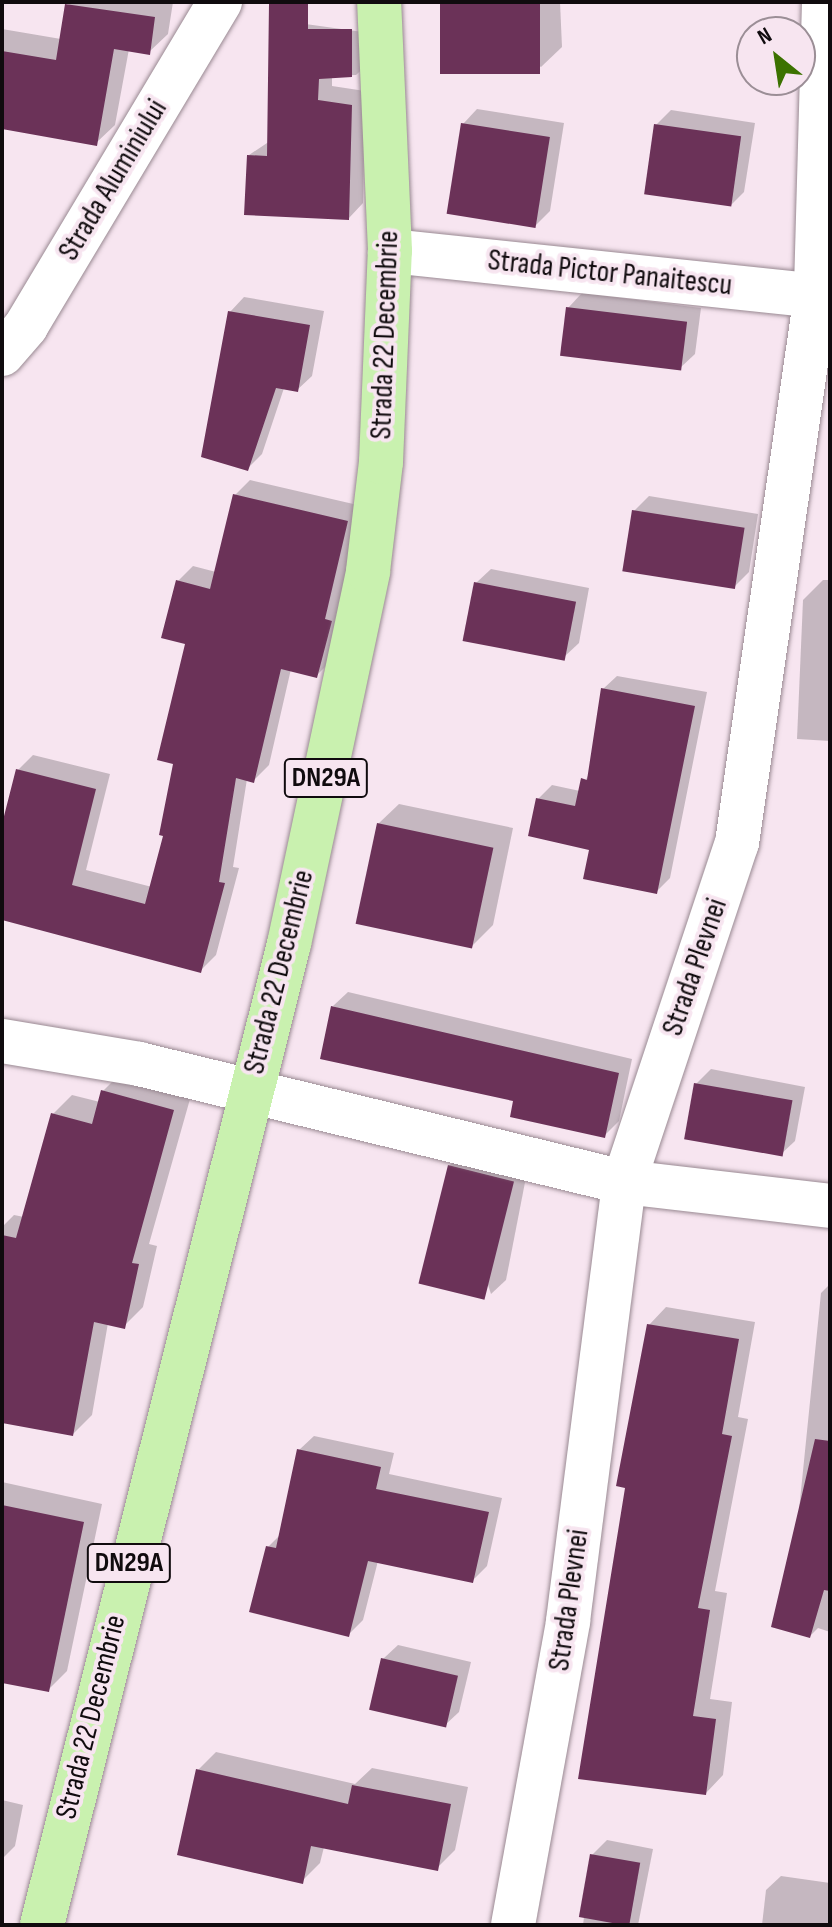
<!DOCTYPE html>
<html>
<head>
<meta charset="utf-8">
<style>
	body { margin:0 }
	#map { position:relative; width:832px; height:1927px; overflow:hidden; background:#f7e5f0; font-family:"Sofia Sans Condensed",sans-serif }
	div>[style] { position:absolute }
	.shadow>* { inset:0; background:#0003 }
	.building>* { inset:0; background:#6b3258; transform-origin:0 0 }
	.roads { filter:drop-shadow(0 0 2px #998992) drop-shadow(0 0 2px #998992) }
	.minor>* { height:44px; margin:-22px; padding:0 22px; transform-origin:22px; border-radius:22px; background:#fff }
	.tertiary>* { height:44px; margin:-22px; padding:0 22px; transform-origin:22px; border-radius:22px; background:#fff }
	.primary>* { height:44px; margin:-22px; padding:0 22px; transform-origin:22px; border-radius:22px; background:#c9f1af }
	span { translate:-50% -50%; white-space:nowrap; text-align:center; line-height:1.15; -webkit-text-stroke:8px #f7e5f0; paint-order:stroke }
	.shield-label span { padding:2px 6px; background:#f7e5f0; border:2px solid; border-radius:6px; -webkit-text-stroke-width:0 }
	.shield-label { font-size:28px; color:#100b0e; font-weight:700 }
	.street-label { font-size:30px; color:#100b0e }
	.frame { position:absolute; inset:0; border:4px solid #100b0e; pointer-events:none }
	.north { position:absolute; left:736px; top:16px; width:80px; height:80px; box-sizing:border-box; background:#f7e5f0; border:2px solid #9b8e96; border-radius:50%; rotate:330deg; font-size:22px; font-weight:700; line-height:32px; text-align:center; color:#100b0e }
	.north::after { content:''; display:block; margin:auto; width:28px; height:36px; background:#3c7200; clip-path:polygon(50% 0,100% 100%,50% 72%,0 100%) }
</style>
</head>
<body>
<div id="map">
	<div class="shadow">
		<div style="clip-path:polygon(69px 2px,173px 2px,168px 34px,149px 52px,129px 49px,115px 125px,96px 143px,2px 127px,2px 29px,61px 39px)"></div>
		<div style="clip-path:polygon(442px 2px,560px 2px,562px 47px,541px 67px)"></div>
		<div style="clip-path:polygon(284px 21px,370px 33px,371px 61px,356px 75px,332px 76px,332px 86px,365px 91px,363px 203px,349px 218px,249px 155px,270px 141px)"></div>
		<div style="clip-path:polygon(477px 109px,564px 123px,550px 211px,535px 226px,463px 124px)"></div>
		<div style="clip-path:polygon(671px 110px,755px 123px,744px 192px,730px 206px,656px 125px)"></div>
		<div style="clip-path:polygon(582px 293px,701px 308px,695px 354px,680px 368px,568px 308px)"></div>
		<div style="clip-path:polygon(244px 297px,324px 311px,312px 376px,297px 390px,284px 388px,262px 454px,248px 468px,230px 312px)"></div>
		<div style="clip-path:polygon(250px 480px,362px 506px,332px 660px,316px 676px,291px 669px,269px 765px,254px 780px,247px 779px,233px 867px,239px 868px,216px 955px,200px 971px,2px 918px,2px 832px,18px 770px,33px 755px,110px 774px,86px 870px,152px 887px,166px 834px,187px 643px,177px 582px,193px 566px,216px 572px,235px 495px)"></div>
		<div style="clip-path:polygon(649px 496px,758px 514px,749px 572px,734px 587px,634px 511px)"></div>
		<div style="clip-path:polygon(491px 569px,589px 588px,579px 643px,564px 657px,476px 583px)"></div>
		<div style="clip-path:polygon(823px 580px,830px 580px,830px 741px,797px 739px,803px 600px)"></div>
		<div style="clip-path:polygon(617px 676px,707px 692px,670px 878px,656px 892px,592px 849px,538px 799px,552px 785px,580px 791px,590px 772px,603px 689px)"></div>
		<div style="clip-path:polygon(399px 804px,513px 828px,493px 925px,472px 946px,378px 824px)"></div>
		<div style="clip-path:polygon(348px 992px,632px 1059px,619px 1121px,604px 1136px,333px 1006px)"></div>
		<div style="clip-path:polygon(711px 1069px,805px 1087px,795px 1141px,780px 1155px,696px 1084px)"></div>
		<div style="clip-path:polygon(122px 1072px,192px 1092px,149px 1244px,157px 1246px,143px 1307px,124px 1326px,108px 1323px,92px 1415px,73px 1434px,2px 1421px,2px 1227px,14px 1215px,24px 1217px,53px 1114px,72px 1095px,100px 1102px,103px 1091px)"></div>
		<div style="clip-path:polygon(464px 1151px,528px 1167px,506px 1280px,491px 1294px,449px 1166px)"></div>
		<div style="clip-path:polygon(830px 1284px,830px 1632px,818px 1628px,810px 1636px,798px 1520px,821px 1293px)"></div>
		<div style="clip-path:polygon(666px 1307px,755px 1322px,738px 1417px,748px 1419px,715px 1591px,727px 1593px,710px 1699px,732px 1702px,723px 1775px,706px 1793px,628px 1486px,649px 1325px)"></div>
		<div style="clip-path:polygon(314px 1436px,394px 1453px,389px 1474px,502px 1498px,487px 1566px,472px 1581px,378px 1561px,363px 1620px,348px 1635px,268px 1547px,282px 1533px,299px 1450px)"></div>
		<div style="clip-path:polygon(2px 1482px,102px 1504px,67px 1671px,48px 1690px,2px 1681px)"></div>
		<div style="clip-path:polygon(398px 1645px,471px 1662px,459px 1712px,444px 1726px,383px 1659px)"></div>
		<div style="clip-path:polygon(216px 1752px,355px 1784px,372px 1768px,468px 1787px,455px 1850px,437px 1868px,324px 1847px,320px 1863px,302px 1881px,198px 1770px)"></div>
		<div style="clip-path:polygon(2px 1800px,23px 1805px,15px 1846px,2px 1859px)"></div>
		<div style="clip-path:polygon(607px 1840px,653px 1849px,638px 1925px,583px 1925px,592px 1855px)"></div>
		<div style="clip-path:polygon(781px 1876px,830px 1883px,828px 1925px,762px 1925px,766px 1890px)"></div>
	</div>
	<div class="building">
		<div style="left:440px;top:2px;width:100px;height:72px"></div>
		<div style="clip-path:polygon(269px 3px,308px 3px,308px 29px,352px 29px,352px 77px,319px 79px,318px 100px,352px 105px,349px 220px,244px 215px,247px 155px,267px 156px)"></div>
		<div style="clip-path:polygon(65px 4px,155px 17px,150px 55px,114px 49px,97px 146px,2px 129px,2px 51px,56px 60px)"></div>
		<div style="left:461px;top:123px;width:90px;height:92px;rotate:9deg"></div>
		<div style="left:654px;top:124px;width:88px;height:71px;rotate:8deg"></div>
		<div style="left:566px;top:307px;width:122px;height:49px;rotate:7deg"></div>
		<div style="clip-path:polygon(228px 311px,310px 325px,298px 392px,276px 388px,248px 471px,201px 457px)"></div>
		<div style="clip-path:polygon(233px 494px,348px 521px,325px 619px,332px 621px,317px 678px,281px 669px,254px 783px,236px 778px,219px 882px,225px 883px,201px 973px,2px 920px,2px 824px,16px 769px,96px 789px,72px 885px,145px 904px,163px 836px,159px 835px,173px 764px,157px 760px,185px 644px,161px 638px,176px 580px,210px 589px)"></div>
		<div style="left:632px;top:510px;width:114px;height:62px;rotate:9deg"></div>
		<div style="left:474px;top:582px;width:104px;height:60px;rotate:11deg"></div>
		<div style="clip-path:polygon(601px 688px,695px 706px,657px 894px,583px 879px,589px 850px,528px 836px,536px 798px,575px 806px,581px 778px,587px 780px)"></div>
		<div style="left:377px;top:823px;width:119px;height:103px;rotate:12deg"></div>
		<div style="clip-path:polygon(331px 1006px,619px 1073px,605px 1138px,510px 1117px,513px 1101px,320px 1059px)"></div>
		<div style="left:694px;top:1083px;width:100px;height:57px;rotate:10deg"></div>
		<div style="clip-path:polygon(101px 1090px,174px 1110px,132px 1263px,139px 1264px,125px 1329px,94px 1322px,73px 1436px,2px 1423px,2px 1235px,16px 1238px,51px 1113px,92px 1124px)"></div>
		<div style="left:448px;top:1165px;width:68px;height:122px;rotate:14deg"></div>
		<div style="clip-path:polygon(647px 1324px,739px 1339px,722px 1434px,732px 1436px,698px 1608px,710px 1610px,693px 1716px,716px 1719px,706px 1795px,578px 1779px,625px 1488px,616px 1486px)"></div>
		<div style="clip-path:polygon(815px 1439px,830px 1441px,830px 1591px,824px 1590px,810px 1638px,771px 1627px)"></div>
		<div style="clip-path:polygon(297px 1449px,381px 1467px,376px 1489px,489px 1512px,473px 1583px,368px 1561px,349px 1637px,249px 1612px,266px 1546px,276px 1548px)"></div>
		<div style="clip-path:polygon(2px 1505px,84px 1522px,49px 1692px,2px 1683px)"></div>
		<div style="left:381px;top:1658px;width:79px;height:53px;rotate:13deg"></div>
		<div style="clip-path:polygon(196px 1769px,348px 1804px,352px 1785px,451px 1804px,438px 1871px,311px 1846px,303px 1884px,177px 1855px)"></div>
		<div style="left:590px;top:1854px;width:51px;height:64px;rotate:10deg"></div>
	</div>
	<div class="roads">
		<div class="minor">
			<div style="left:390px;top:251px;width:442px;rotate:6deg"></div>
			<div style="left:2px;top:354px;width:37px;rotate:-49deg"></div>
			<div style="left:26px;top:326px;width:378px;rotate:-59.1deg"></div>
			<div style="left:2px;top:1041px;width:139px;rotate:9.5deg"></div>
			<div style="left:139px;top:1064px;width:499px;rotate:13.7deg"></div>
			<div style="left:624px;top:1182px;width:207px;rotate:6.6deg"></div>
			<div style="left:513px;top:1925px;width:309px;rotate:-79.7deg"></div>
			<div style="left:568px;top:1621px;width:443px;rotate:-82.7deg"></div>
			<div style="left:624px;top:1182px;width:357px;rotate:-71.6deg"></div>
			<div style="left:737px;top:843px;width:555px;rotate:-81.81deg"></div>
		</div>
		<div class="tertiary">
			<div style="left:824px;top:2px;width:292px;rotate:91.6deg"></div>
			<div style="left:816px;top:294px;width:27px;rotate:59deg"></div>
		</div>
		<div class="primary">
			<div style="left:42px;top:1925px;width:1012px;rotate:-75.87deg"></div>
			<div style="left:289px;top:944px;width:381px;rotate:-78deg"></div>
			<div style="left:368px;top:571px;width:110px;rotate:-83.2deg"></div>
			<div style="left:381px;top:462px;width:211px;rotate:-87.6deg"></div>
			<div style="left:390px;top:251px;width:249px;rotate:-92.5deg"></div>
		</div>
	</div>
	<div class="shield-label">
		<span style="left:326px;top:778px">DN29A</span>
		<span style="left:129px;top:1563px">DN29A</span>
	</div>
	<div class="street-label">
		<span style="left:113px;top:180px;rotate:-59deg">Strada Aluminiului</span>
		<span style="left:610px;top:273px;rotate:6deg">Strada Pictor Panaitescu</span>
		<span style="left:385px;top:335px;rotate:-88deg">Strada 22 Decembrie</span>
		<span style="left:695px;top:967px;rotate:-71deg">Strada Plevnei</span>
		<span style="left:279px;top:972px;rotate:-76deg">Strada 22 Decembrie</span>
		<span style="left:569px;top:1600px;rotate:-82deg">Strada Plevnei</span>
		<span style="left:91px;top:1717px;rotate:-76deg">Strada 22 Decembrie</span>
	</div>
	<div class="frame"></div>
	<div class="north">N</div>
</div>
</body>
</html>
